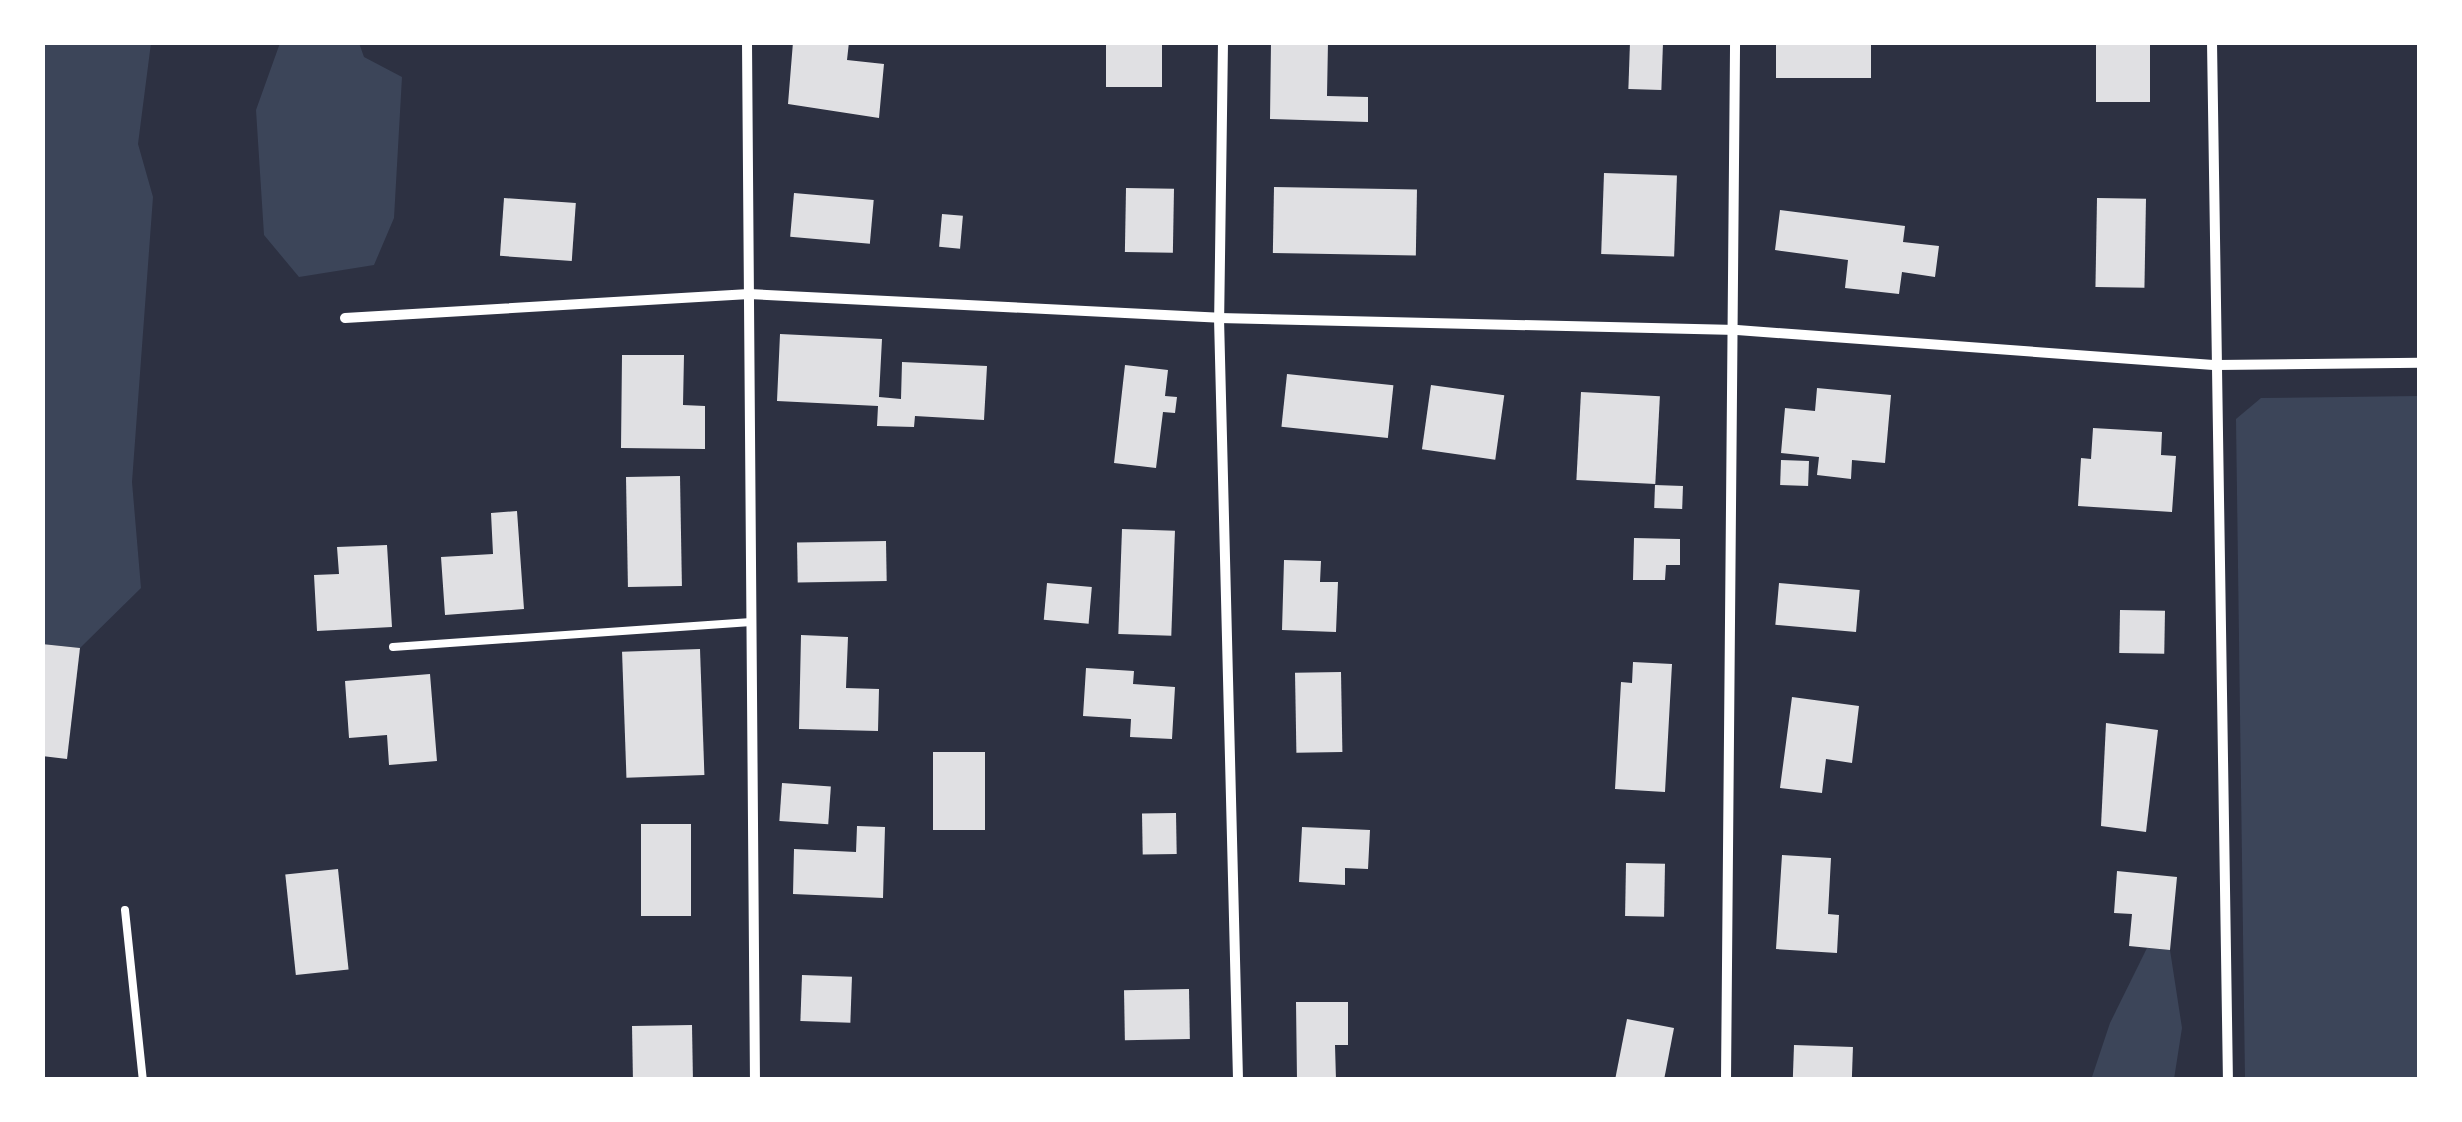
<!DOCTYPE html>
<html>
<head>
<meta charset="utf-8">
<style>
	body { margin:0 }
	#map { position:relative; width:2462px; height:1122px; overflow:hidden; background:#2d3142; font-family:"Alegreya Sans",sans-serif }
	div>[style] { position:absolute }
	.green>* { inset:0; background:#3c4559 }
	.building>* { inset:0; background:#e0e0e3; transform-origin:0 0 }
	.service>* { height:8px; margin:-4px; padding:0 4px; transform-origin:4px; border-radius:4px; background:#fff }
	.minor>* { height:10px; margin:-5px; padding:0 5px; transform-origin:5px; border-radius:5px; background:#fff }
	span { translate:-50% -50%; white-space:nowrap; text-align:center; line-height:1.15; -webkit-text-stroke:9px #fff; paint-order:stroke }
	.frame { position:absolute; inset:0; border:45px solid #fff; pointer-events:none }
</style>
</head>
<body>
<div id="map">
	<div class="green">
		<div style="clip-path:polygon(43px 43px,151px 43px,138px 144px,153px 197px,132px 482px,141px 588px,80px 648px,43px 644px)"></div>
		<div style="clip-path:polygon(280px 43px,359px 43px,364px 57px,402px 77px,394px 218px,374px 265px,299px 277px,264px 235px,256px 110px)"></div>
		<div style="clip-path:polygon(2419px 396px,2419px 1079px,2245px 1079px,2236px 419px,2261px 398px)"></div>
		<div style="clip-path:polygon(2147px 948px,2170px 950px,2182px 1028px,2174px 1079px,2091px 1080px,2110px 1023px)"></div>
	</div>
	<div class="building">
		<div style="clip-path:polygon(793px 42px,849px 42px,847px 60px,884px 64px,879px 118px,788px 104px)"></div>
		<div style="left:1106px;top:42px;width:56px;height:45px"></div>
		<div style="clip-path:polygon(1271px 42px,1328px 42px,1327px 96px,1368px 97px,1368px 122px,1270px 119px)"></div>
		<div style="left:1630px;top:42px;width:33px;height:47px;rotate:2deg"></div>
		<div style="left:1776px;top:42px;width:95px;height:36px"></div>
		<div style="left:2096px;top:42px;width:54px;height:60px"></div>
		<div style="left:1604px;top:173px;width:73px;height:81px;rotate:2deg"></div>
		<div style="left:1274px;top:187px;width:143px;height:66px;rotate:1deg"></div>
		<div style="left:1126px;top:188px;width:48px;height:64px;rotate:1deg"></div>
		<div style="left:794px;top:193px;width:80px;height:44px;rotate:5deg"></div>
		<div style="left:504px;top:198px;width:72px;height:58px;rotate:4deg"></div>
		<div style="left:2097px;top:198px;width:49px;height:89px;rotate:1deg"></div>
		<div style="clip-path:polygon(1780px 210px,1905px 226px,1903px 242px,1939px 246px,1935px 277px,1902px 272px,1899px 294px,1845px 288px,1848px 260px,1775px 250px)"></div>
		<div style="left:942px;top:214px;width:21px;height:33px;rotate:5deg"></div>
		<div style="clip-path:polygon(780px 334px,882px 339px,879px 397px,901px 399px,902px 362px,987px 366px,984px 420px,915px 416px,914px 427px,877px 426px,878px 406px,777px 401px)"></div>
		<div style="clip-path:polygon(622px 355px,684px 355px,683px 405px,705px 406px,705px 449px,621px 448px)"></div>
		<div style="clip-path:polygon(1125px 365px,1168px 370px,1165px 396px,1177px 397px,1175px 413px,1163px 412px,1156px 468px,1114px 463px)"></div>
		<div style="left:1287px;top:374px;width:107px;height:53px;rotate:6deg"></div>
		<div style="left:1431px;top:385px;width:74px;height:65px;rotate:8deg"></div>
		<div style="clip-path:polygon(1817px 388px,1891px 395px,1885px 463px,1852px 460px,1851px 479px,1817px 475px,1819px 457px,1781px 453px,1785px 408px,1815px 411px)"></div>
		<div style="left:1581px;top:392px;width:79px;height:88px;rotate:3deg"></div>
		<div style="clip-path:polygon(2093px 428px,2162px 432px,2161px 455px,2176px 456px,2172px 512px,2078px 506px,2081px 458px,2091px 459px)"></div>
		<div style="left:1781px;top:460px;width:28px;height:25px;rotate:2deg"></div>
		<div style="left:680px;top:476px;width:110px;height:54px;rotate:89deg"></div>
		<div style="left:1655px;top:485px;width:28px;height:23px;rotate:2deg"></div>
		<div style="clip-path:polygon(517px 511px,524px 609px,445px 615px,441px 557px,493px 554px,491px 513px)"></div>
		<div style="left:1122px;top:529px;width:53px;height:105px;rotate:2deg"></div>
		<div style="clip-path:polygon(1634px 538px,1680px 539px,1680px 565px,1666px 565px,1665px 580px,1633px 580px)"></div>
		<div style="left:886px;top:541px;width:40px;height:89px;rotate:89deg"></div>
		<div style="clip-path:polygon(387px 545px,392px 627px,317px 631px,314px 575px,339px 574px,337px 547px)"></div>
		<div style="clip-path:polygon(1284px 560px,1321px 561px,1320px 582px,1338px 582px,1336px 632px,1282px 630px)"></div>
		<div style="left:1047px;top:583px;width:45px;height:37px;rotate:5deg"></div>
		<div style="left:1779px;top:583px;width:81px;height:42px;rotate:5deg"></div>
		<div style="left:2120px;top:610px;width:45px;height:43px;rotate:1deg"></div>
		<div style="clip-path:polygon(801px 635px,848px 637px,846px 688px,879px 689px,878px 731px,799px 729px)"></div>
		<div style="clip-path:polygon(42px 644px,80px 648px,67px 759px,42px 756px)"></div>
		<div style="left:700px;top:649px;width:126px;height:78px;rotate:88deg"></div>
		<div style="clip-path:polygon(1633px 662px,1672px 664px,1665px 792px,1615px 789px,1621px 682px,1632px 683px)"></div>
		<div style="clip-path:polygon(1086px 668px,1134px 671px,1133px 684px,1175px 687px,1172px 739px,1130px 737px,1131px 719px,1083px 716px)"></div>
		<div style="left:1341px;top:672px;width:80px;height:46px;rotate:89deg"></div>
		<div style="clip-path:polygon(430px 674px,437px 761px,389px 765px,387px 735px,349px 738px,345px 681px)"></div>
		<div style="clip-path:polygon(1792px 697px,1859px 706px,1852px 763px,1826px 759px,1822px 793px,1780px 788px)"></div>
		<div style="clip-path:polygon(2106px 723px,2158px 730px,2146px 832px,2101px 826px)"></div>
		<div style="left:933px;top:752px;width:52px;height:78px"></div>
		<div style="left:782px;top:783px;width:49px;height:38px;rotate:4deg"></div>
		<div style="left:1176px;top:813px;width:41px;height:34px;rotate:89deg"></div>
		<div style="left:691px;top:824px;width:92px;height:50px;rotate:90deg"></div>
		<div style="clip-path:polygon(857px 826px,885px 827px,883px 898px,793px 894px,794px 849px,856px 852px)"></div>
		<div style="clip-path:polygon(1302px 827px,1370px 830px,1368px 869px,1345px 868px,1345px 885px,1299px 882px)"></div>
		<div style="clip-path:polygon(1782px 855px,1831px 858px,1828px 914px,1839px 915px,1837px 953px,1776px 949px)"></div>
		<div style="left:1626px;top:863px;width:39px;height:53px;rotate:1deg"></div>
		<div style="left:338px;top:869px;width:101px;height:53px;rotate:84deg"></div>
		<div style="clip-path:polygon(2117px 871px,2177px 877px,2170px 950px,2129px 946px,2132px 914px,2114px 913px)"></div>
		<div style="left:802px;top:975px;width:50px;height:46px;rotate:2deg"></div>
		<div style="left:1189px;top:989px;width:50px;height:65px;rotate:89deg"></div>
		<div style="clip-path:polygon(1296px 1002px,1348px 1002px,1348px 1045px,1335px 1045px,1336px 1080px,1297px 1080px)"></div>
		<div style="clip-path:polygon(1627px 1019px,1674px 1028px,1664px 1080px,1615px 1080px)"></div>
		<div style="left:692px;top:1025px;width:55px;height:60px;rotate:89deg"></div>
		<div style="left:1794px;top:1045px;width:59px;height:35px;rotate:2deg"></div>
	</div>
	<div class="service">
		<div style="left:393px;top:647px;width:359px;rotate:-4deg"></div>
		<div style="left:125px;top:910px;width:171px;rotate:84deg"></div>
	</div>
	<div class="minor">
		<div style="left:747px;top:42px;width:1038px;rotate:89.56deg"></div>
		<div style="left:1223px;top:42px;width:276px;rotate:90.8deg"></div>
		<div style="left:1219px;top:318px;width:762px;rotate:88.57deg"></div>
		<div style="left:2212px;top:42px;width:1038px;rotate:89.12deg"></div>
		<div style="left:345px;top:318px;width:405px;rotate:-3.4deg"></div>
		<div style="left:749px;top:294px;width:471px;rotate:2.9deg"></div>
		<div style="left:1219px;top:318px;width:518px;rotate:1.33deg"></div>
		<div style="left:1737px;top:330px;width:481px;rotate:4.2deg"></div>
		<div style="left:2217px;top:365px;width:203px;rotate:-0.6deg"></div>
		<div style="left:1726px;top:1080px;width:1038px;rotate:-89.5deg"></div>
	</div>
	<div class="frame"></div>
</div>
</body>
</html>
